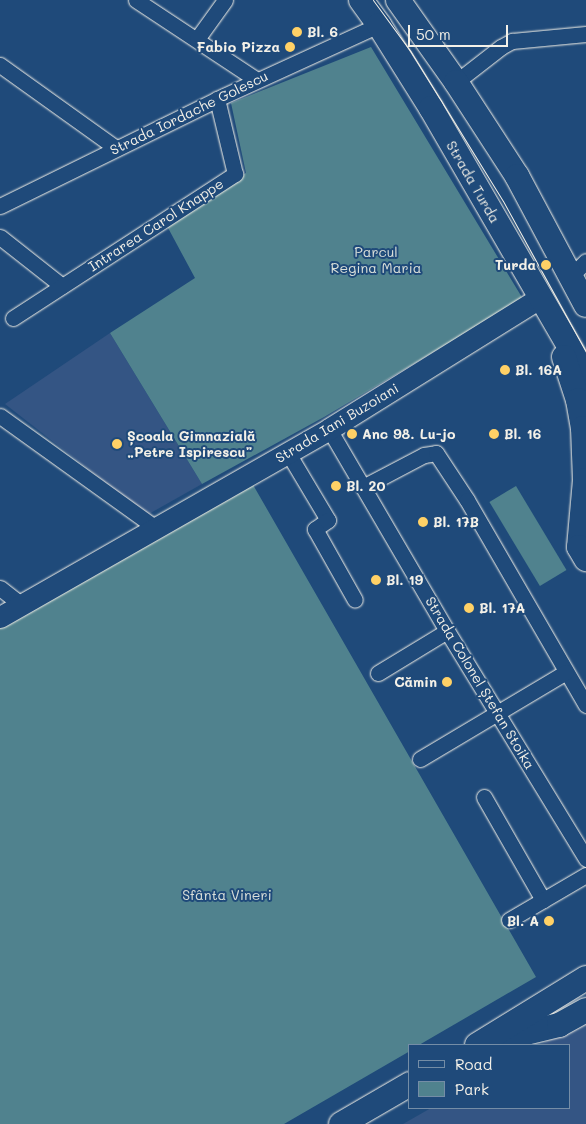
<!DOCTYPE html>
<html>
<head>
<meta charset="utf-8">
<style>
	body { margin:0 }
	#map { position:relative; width:586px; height:1124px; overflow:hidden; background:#1f4a7a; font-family:Mali,sans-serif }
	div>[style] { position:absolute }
	.built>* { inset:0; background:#345584 }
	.green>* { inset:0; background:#50828e; transform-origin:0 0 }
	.roads { filter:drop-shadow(0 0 1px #f4f1e8) drop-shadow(0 0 1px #f4f1e8) }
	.street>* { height:15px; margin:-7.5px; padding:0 7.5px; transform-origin:7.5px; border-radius:7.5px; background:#1f4a7a }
	.secondary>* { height:21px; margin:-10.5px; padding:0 10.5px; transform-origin:10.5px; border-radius:10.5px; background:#1f4a7a }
	.primary>* { height:24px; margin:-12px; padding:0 12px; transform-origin:12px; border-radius:12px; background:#1f4a7a }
	.tram>* { height:1px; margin:-0.5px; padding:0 0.5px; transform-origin:0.5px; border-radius:0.5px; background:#f4f1e8 }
	.dots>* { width:14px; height:14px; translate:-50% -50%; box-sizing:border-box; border:2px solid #1f4a7a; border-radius:50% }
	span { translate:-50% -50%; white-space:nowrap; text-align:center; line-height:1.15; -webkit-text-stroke:4px #1f4a7a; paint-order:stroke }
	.poi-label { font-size:14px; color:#f4f1e8; font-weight:700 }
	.left { translate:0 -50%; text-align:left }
	.right { translate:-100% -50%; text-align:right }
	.street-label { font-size:14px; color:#f4f1e8 }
	.park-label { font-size:14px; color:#dbe0da }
	.legend { position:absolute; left:408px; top:1044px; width:162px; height:65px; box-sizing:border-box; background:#1f4a7a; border:1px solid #748da6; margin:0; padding:6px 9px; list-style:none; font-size:15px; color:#f4f1e8 }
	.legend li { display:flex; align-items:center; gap:10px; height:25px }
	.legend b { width:25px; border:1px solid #748da6 }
	.scale { position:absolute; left:408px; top:25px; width:100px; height:22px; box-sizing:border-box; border:2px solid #f4f1e8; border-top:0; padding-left:6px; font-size:15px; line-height:18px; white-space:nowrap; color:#f4f1e8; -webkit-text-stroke:4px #1f4a7a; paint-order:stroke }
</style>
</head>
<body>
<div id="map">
	<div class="built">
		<div style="clip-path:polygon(110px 333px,202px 484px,147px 515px,5px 404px)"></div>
		<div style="clip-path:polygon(586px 1019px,586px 1124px,403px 1124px,431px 1108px,570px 1108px,570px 1045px,540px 1045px)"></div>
	</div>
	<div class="green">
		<div style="clip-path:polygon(371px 47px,523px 299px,324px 417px,202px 484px,110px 333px,195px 278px,167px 226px,230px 181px,246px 173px,231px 103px)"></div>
		<div style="clip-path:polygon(252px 483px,536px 977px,419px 1045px,410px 1045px,410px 1051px,284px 1124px,0 1124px,0 624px)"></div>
		<div style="left:516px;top:486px;width:98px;height:31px;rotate:59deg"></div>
	</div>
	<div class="roads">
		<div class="street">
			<div style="left:136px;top:0;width:145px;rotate:33.5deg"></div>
			<div style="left:197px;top:39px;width:48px;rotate:-54.3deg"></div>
			<div style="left:0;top:65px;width:143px;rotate:35.6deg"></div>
			<div style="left:456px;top:82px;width:57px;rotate:-37.9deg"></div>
			<div style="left:501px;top:47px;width:13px;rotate:-29deg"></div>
			<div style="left:512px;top:41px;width:74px;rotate:-5.4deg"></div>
			<div style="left:0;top:206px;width:242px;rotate:-26.2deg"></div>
			<div style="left:217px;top:99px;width:178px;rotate:-24.6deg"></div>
			<div style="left:0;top:237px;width:79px;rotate:38.3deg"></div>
			<div style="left:571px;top:276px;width:21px;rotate:-45deg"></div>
			<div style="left:13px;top:318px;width:265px;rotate:-33deg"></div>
			<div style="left:235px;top:174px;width:77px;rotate:-103.5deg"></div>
			<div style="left:0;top:416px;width:193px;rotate:35.7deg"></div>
			<div style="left:329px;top:429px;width:234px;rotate:59.7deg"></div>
			<div style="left:447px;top:631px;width:267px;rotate:58.6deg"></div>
			<div style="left:288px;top:453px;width:78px;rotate:59.2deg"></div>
			<div style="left:328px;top:520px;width:16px;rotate:145deg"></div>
			<div style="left:315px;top:529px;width:81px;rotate:60.6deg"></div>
			<div style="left:363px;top:487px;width:69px;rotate:-27.7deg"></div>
			<div style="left:424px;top:455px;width:12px;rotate:-9deg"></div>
			<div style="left:436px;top:453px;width:56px;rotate:56.6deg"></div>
			<div style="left:467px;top:500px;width:237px;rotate:59.9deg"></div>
			<div style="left:0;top:588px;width:28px;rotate:38deg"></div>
			<div style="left:378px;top:673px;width:81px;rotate:-31.3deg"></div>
			<div style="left:420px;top:759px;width:170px;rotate:-30.8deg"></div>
			<div style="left:484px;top:797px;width:119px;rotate:60.2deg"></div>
			<div style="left:509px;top:920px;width:89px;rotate:-30.3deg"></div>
		</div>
		<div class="secondary">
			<div style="left:0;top:617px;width:379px;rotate:-29.7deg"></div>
			<div style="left:329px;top:429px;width:250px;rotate:-31.9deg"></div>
		</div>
		<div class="primary">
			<div style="left:361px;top:0;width:31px;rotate:54deg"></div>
			<div style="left:379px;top:25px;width:98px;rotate:57.9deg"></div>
			<div style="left:431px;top:108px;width:309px;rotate:59.9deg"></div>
			<div style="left:398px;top:0;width:100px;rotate:54.7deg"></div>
			<div style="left:456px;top:82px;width:112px;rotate:57deg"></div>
			<div style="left:517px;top:176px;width:146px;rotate:61.9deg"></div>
			<div style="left:564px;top:357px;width:45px;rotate:72deg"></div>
			<div style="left:578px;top:400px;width:28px;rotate:80deg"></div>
			<div style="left:583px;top:428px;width:52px;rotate:87.8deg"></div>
			<div style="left:585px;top:480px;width:67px;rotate:95.1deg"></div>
			<div style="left:579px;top:547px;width:14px;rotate:60deg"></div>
			<div style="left:501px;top:1039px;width:60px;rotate:-13.6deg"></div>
			<div style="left:559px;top:1025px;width:31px;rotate:-29deg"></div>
			<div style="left:477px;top:1045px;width:128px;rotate:-31.6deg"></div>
			<div style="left:341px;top:1124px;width:80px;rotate:-30.1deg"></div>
		</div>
	</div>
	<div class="tram">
		<div style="left:373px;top:0;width:64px;rotate:53.8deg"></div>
		<div style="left:411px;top:52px;width:175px;rotate:58.3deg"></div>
		<div style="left:503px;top:201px;width:172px;rotate:61.2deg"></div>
	</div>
	<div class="dots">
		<div style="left:297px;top:32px;background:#ffd166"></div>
		<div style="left:290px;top:47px;background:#ffd166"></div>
		<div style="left:546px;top:265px;background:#ffd166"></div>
		<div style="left:505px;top:370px;background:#ffd166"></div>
		<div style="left:352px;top:434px;background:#ffd166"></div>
		<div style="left:494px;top:434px;background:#ffd166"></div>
		<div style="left:117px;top:444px;background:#ffd166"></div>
		<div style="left:336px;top:486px;background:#ffd166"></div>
		<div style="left:423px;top:522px;background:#ffd166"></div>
		<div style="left:376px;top:580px;background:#ffd166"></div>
		<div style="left:469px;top:608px;background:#ffd166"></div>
		<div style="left:447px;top:682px;background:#ffd166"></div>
		<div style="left:549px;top:921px;background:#ffd166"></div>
	</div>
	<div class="poi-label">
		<span class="left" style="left:307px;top:32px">Bl. 6</span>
		<span class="right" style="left:280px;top:47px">Fabio Pizza</span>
		<span class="right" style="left:536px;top:265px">Turda</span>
		<span class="left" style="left:515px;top:370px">Bl. 16A</span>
		<span class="left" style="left:362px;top:434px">Anc 98. Lu-jo</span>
		<span class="left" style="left:504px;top:434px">Bl. 16</span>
		<span class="left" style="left:127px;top:444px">Școala Gimnazială<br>„Petre Ispirescu”</span>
		<span class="left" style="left:346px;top:486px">Bl. 20</span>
		<span class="left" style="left:433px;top:522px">Bl. 17B</span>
		<span class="left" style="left:386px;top:580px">Bl. 19</span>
		<span class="left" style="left:479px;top:608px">Bl. 17A</span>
		<span class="right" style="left:437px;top:682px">Cămin</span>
		<span class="right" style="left:539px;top:921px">Bl. A</span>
	</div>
	<div class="street-label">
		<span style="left:189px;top:113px;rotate:-26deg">Strada Iordache Golescu</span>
		<span style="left:473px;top:182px;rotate:60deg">Strada Turda</span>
		<span style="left:156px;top:225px;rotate:-33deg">Intrarea Carol Knappe</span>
		<span style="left:337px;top:423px;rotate:-31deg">Strada Iani Buzoiani</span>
		<span style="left:480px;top:683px;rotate:59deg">Strada Colonel Ștefan Stoika</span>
	</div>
	<div class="park-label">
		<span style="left:376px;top:260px">Parcul<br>Regina Maria</span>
		<span style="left:227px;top:895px">Sfânta Vineri</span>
	</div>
	<ul class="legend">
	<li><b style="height:6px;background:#1f4a7a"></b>Road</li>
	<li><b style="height:14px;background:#50828e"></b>Park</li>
	</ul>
	<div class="scale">50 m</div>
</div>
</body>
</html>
